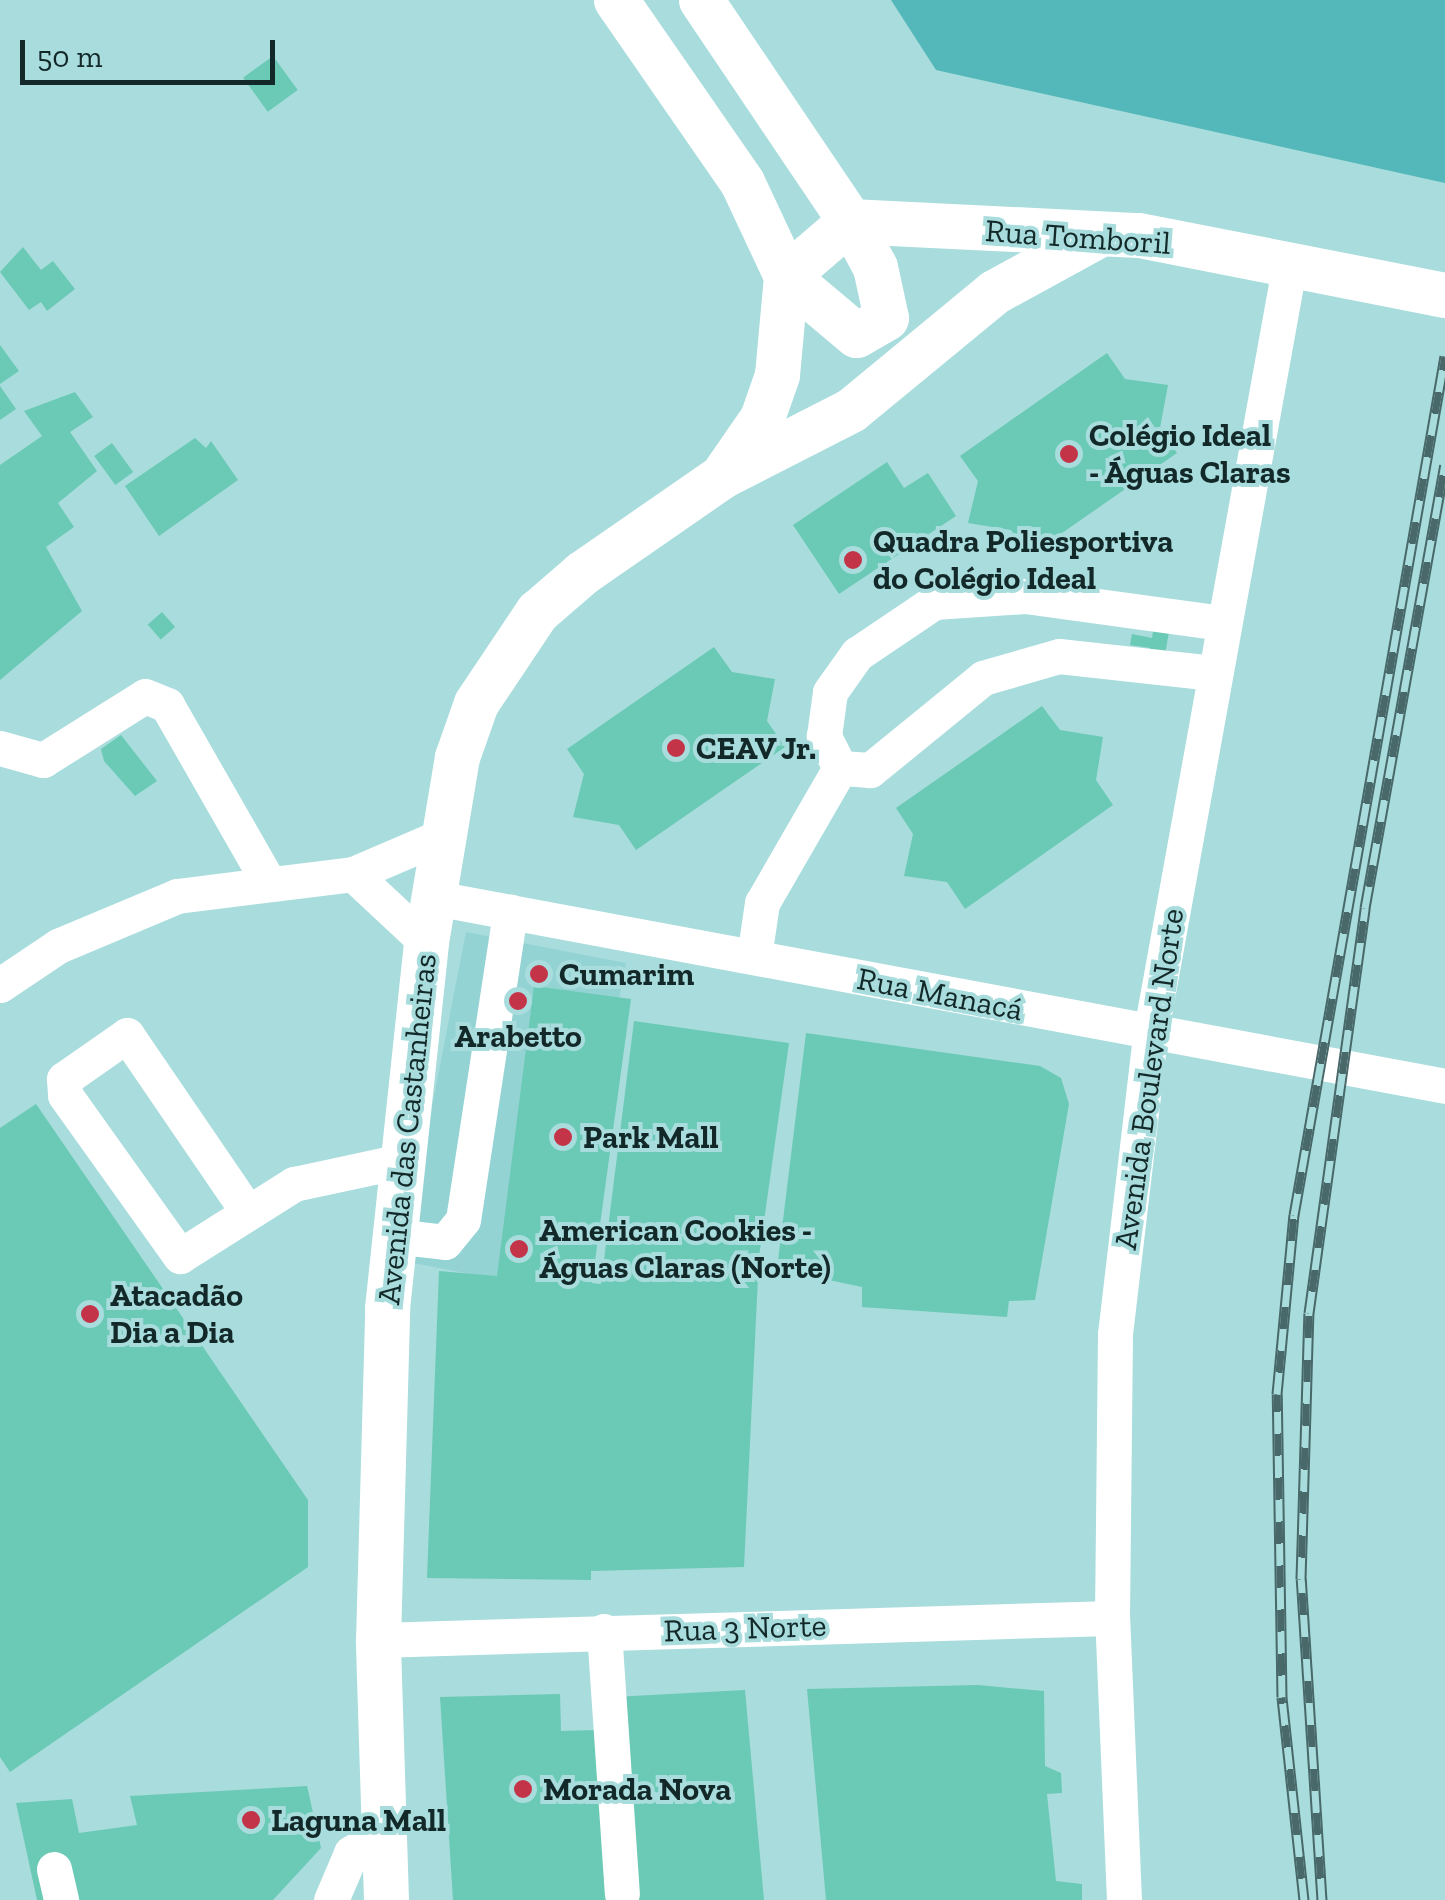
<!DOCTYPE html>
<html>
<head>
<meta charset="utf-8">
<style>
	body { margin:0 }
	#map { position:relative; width:1445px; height:1900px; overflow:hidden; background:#a8dcdd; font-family:"Zilla Slab",serif }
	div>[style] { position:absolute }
	.built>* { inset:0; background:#94d3d4; transform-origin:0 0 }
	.green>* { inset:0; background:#54b8ba }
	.building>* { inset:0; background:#6bcab5; transform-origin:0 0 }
	.minor>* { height:35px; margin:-17.5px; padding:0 17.5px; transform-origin:17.5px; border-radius:17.5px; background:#fff }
	.major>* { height:45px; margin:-22.5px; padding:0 22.5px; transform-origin:22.5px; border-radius:22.5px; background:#fff }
	.rail>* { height:11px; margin-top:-5.5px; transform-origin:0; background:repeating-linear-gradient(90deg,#a8dcdd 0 22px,#486869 0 44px); box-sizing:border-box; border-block:2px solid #486869 }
	.dots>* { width:28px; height:28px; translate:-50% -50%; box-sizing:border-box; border:5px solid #a8dcdd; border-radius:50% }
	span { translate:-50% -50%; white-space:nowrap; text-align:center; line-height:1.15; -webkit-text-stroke:8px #a8dcdd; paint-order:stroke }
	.street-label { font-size:32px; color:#132828 }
	.poi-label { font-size:32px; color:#132828; font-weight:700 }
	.left { translate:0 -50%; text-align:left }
	.scale { position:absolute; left:20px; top:40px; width:255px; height:45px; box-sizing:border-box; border:5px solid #132828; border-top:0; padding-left:12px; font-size:30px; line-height:35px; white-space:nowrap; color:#132828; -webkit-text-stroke:8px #a8dcdd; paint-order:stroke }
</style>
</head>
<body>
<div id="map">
	<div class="built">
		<div style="left:466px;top:932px;width:163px;height:335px;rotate:11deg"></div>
	</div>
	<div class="green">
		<div style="clip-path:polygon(891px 0,1445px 0,1445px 183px,936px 70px)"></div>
	</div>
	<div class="building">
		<div style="left:273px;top:56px;width:42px;height:37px;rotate:54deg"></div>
		<div style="clip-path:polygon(23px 247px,41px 270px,53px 261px,75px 289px,47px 311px,41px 302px,29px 310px,0 272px)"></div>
		<div style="clip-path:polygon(0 345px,19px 371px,0 384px)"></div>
		<div style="clip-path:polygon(1107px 353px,1125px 379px,1168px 385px,1160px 428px,1177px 453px,1029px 556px,1011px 530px,968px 523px,978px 481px,960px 456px)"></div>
		<div style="clip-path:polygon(0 386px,16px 409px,0 420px)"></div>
		<div style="clip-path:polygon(75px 392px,93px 417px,70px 432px,97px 471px,58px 503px,74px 527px,46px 547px,82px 611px,0 680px,0 465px,42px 436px,24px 411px)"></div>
		<div style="clip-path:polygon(195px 438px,206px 448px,211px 441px,238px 480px,159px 536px,125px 486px)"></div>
		<div style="left:112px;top:443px;width:36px;height:22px;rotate:54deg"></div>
		<div style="clip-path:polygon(887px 462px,904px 488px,928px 473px,956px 516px,839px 594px,793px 525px)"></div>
		<div style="left:162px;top:612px;width:20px;height:19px;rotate:49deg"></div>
		<div style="clip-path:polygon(1156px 612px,1172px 616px,1161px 676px,1145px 673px,1150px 648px,1130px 645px,1132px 634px,1152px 638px)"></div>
		<div style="clip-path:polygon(714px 647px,732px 672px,775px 679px,767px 721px,785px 747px,636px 850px,619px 825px,573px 817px,584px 774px,567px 749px)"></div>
		<div style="clip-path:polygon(1042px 706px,1060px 730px,1103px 737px,1096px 780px,1113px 805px,965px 909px,947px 882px,904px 876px,913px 834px,896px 808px)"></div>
		<div style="clip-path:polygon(121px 735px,157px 781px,135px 796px,104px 761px,101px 749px)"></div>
		<div style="clip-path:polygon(534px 986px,631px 999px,592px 1283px,601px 1284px,634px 1021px,789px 1043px,759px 1257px,744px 1567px,591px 1571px,591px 1580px,427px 1578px,439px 1271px,497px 1276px)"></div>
		<div style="clip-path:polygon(806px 1033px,1040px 1066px,1061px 1078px,1069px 1104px,1035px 1300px,1009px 1301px,1007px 1317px,862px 1307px,862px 1287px,777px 1269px)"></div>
		<div style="clip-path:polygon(36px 1104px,308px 1500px,308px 1567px,10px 1772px,0 1757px,0 1128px)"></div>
		<div style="clip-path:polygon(978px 1685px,1044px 1691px,1045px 1766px,1061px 1773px,1062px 1793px,1047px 1794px,1056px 1881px,1082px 1884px,1082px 1900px,826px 1900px,807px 1689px)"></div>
		<div style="clip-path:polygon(745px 1690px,764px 1900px,637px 1900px,603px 1842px,606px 1900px,453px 1900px,440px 1697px,560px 1694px,561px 1731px,596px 1730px,595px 1698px)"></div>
		<div style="clip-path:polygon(307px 1786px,321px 1848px,273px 1900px,37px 1900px,16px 1803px,72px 1799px,79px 1833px,137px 1825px,130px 1796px)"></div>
	</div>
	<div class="minor">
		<div style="left:1213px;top:673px;width:155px;rotate:-173.7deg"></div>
		<div style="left:1059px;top:656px;width:79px;rotate:163.9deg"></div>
		<div style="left:983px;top:678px;width:146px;rotate:140.8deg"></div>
		<div style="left:870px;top:770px;width:30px;rotate:-176deg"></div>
		<div style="left:840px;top:768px;width:36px;rotate:-117deg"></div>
		<div style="left:824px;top:736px;width:44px;rotate:-82.2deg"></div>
		<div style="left:830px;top:692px;width:47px;rotate:-54.6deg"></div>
		<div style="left:857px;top:654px;width:93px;rotate:-34deg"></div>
		<div style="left:934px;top:602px;width:91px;rotate:-3.8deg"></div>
		<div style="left:1025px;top:596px;width:200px;rotate:7.8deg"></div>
		<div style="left:0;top:748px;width:45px;rotate:15.6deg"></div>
		<div style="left:43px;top:760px;width:120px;rotate:-32.1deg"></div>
		<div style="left:145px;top:696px;width:24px;rotate:22deg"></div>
		<div style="left:167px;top:705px;width:199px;rotate:60.2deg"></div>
		<div style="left:353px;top:874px;width:100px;rotate:43deg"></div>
		<div style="left:435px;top:898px;width:1027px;rotate:10.54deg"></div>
		<div style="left:754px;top:957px;width:55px;rotate:-81.6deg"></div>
		<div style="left:762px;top:903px;width:156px;rotate:-60deg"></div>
		<div style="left:0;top:985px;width:70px;rotate:-33.9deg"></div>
		<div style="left:58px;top:946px;width:129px;rotate:-22.8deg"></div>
		<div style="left:177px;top:896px;width:177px;rotate:-7.1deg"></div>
		<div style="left:353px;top:874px;width:99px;rotate:-23.2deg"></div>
		<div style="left:247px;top:1211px;width:213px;rotate:-124.3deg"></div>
		<div style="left:127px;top:1035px;width:77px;rotate:145.1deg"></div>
		<div style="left:64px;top:1079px;width:16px;rotate:86deg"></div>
		<div style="left:65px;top:1095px;width:198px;rotate:54.5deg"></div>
		<div style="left:180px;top:1256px;width:135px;rotate:-32.3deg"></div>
		<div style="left:294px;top:1184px;width:109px;rotate:-12.1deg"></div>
		<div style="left:393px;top:1236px;width:52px;rotate:6.6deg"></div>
		<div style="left:445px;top:1242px;width:28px;rotate:-51deg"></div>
		<div style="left:463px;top:1220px;width:312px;rotate:-81.3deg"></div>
		<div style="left:604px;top:1631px;width:263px;rotate:86.1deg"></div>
		<div style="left:378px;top:1640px;width:734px;rotate:-1.72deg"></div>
		<div style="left:54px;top:1869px;width:32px;rotate:77deg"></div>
		<div style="left:331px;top:1900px;width:51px;rotate:-66.9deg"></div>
		<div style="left:351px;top:1853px;width:33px;rotate:-31deg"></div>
		<div style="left:1124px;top:1900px;width:282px;rotate:-92.4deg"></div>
		<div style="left:1112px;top:1618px;width:284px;rotate:-89.4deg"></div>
		<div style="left:1115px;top:1334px;width:300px;rotate:-83.3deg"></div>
		<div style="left:1150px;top:1036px;width:780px;rotate:-79.74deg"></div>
	</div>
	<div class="major">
		<div style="left:616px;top:0;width:221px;rotate:55.3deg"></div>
		<div style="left:742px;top:182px;width:104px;rotate:64.9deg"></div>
		<div style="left:786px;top:276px;width:99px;rotate:95.2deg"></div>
		<div style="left:777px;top:375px;width:46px;rotate:109.2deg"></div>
		<div style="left:762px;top:418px;width:63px;rotate:124.7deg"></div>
		<div style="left:701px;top:0;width:267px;rotate:56deg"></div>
		<div style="left:850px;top:221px;width:52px;rotate:61.5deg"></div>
		<div style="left:875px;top:267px;width:52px;rotate:77.8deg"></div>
		<div style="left:886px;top:318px;width:34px;rotate:150deg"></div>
		<div style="left:856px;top:335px;width:92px;rotate:-139.9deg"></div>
		<div style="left:786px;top:276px;width:84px;rotate:-40.7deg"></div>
		<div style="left:850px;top:221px;width:289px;rotate:2.8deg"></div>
		<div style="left:1139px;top:235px;width:312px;rotate:11.1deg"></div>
		<div style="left:386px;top:1900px;width:260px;rotate:-91.8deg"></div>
		<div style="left:378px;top:1640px;width:332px;rotate:-88.4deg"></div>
		<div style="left:387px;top:1308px;width:368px;rotate:-83.9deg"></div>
		<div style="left:426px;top:942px;width:188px;rotate:-80.5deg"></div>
		<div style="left:457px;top:757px;width:57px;rotate:-70.6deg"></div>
		<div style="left:476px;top:703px;width:110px;rotate:-56.2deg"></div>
		<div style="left:537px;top:612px;width:60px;rotate:-40.9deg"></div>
		<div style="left:582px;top:573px;width:170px;rotate:-34.7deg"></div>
		<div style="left:722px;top:476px;width:145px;rotate:-27.1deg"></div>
		<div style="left:851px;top:410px;width:185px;rotate:-39.5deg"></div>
		<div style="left:994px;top:292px;width:121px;rotate:-28.7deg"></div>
	</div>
	<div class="rail">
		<div style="left:1304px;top:1900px;width:204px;rotate:-96.2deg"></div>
		<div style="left:1282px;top:1697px;width:303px;rotate:-90.9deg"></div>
		<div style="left:1277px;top:1394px;width:180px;rotate:-84.6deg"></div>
		<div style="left:1294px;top:1215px;width:872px;rotate:-80.03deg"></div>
		<div style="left:1322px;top:1900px;width:322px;rotate:-93.7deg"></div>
		<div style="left:1301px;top:1579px;width:266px;rotate:-88.3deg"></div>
		<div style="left:1309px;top:1313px;width:409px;rotate:-82.1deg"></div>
		<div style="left:1365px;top:908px;width:450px;rotate:-79.8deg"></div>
	</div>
	<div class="dots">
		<div style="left:1069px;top:454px;background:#c43449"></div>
		<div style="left:853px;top:560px;background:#c43449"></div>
		<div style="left:676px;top:748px;background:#c43449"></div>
		<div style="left:539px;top:974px;background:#c43449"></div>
		<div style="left:518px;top:1001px;background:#c43449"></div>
		<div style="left:563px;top:1137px;background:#c43449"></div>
		<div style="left:519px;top:1249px;background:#c43449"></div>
		<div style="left:90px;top:1314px;background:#c43449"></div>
		<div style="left:523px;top:1789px;background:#c43449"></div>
		<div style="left:251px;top:1820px;background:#c43449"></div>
	</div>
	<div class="street-label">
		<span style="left:1078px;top:237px;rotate:4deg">Rua Tomboril</span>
		<span style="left:940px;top:994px;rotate:11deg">Rua Manacá</span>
		<span style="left:1149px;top:1079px;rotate:-82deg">Avenida Boulevard Norte</span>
		<span style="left:407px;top:1129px;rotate:-84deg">Avenida das Castanheiras</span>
		<span style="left:745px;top:1628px;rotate:-2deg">Rua 3 Norte</span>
	</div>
	<div class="poi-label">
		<span class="left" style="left:1089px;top:454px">Colégio Ideal<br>- Águas Claras</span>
		<span class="left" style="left:873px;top:560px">Quadra Poliesportiva<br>do Colégio Ideal</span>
		<span class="left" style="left:696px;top:748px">CEAV Jr.</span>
		<span class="left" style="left:559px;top:974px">Cumarim</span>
		<span style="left:518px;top:1036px">Arabetto</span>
		<span class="left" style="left:583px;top:1137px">Park Mall</span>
		<span class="left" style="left:539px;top:1249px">American Cookies -<br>Águas Claras (Norte)</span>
		<span class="left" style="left:110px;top:1314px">Atacadão<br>Dia a Dia</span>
		<span class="left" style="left:543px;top:1789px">Morada Nova</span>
		<span class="left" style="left:271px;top:1820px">Laguna Mall</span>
	</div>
	<div class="scale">50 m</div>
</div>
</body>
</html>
